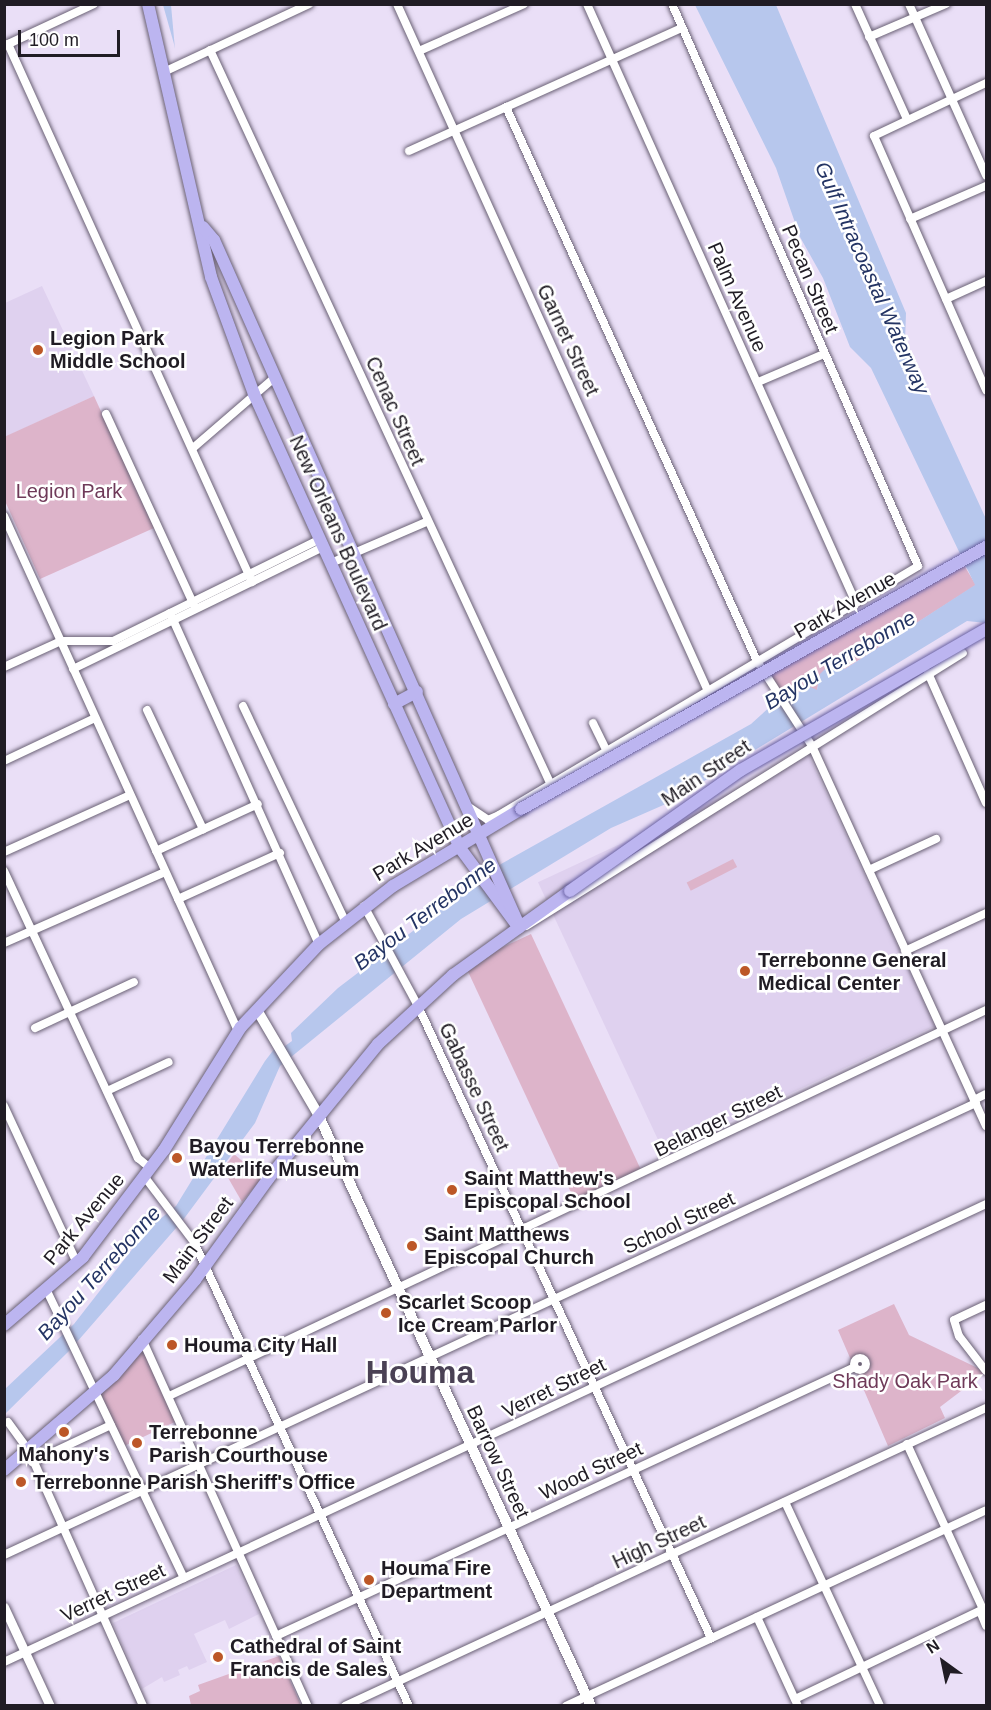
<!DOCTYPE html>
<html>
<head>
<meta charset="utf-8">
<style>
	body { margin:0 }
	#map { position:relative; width:991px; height:1710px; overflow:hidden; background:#eadff7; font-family:Helvetica,sans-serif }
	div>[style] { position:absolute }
	.built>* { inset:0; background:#dfd1ef; transform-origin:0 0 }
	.green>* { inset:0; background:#ddb4ca; transform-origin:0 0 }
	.water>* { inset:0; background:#b7c7ed }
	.roads { filter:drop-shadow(0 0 2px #6a6175) drop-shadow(0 0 2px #6a6175) }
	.minor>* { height:8px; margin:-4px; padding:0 4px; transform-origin:4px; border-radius:4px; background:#fff }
	.minor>.ring { margin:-4px; padding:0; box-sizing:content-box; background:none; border:8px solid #fff; border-radius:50% }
	.tertiary>* { height:9px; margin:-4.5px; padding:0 4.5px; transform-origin:4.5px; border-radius:4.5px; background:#fff }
	.secondary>* { height:10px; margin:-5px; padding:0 5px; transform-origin:5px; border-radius:5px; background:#fff }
	.primary>* { height:12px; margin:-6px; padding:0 6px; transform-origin:6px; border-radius:6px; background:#bcb5f0 }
	.bridges { filter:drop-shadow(0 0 2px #6860a2) drop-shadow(0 0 2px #6860a2) }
	.primary-bridge>* { height:12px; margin:-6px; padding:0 6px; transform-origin:6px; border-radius:6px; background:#bcb5f0 }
	.dots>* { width:16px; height:16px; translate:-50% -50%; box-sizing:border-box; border:3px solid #fff; border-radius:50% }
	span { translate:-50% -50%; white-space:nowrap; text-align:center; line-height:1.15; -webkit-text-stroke:5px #fff; paint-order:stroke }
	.street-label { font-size:20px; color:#201c24 }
	.poi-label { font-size:20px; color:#201c24; font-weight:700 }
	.left { translate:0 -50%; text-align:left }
	.park-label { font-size:20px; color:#6f3a59 }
	.water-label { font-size:21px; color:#243464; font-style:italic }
	.town-label { font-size:32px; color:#4a4154; font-weight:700 }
	.frame { position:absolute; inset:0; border:6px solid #201c24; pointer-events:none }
	.north { position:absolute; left:913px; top:1632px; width:60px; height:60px; -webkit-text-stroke:4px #fff; paint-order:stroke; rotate:327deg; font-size:16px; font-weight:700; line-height:24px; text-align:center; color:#201c24 }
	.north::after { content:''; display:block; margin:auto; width:21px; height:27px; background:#201c24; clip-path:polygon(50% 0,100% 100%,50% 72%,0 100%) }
	.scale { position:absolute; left:18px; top:30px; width:102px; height:27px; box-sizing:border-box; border:3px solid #201c24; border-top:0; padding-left:8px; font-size:18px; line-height:21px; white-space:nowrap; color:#201c24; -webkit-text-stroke:4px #fff; paint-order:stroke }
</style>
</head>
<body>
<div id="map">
	<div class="built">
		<div style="clip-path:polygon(42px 286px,94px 396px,5px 437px,5px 303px)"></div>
		<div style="left:809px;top:756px;width:298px;height:299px;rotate:65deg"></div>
		<div style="clip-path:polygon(236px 1565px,259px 1614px,229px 1629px,225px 1620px,194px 1634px,207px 1662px,189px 1670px,187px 1666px,178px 1670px,180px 1675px,164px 1682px,162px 1677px,142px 1689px,113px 1623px)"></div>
	</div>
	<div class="green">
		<div style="clip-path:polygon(94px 396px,154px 528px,40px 579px,5px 501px,4px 437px)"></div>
		<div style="clip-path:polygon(962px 562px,976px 585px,845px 669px,820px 675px,817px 690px,782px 698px,764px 672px)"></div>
		<div style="left:733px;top:859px;width:9px;height:52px;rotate:63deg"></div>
		<div style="left:531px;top:934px;width:259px;height:73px;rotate:65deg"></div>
		<div style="clip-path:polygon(234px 1154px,262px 1178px,242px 1202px,223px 1169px)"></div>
		<div style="clip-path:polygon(894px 1304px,909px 1335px,986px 1372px,940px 1407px,945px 1418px,888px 1446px,838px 1330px)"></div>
		<div style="clip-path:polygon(142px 1339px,179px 1420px,122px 1447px,96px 1394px)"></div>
		<div style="clip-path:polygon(279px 1656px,301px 1705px,191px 1705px,189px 1696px,200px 1691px,198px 1685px)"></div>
	</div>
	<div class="water">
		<div style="clip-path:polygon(163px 5px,171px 5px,175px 49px,174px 44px)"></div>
		<div style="clip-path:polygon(695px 5px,776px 5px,906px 313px,905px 342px,986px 519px,986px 623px,967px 621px,668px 803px,611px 828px,461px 919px,387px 979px,280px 1066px,255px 1123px,183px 1220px,70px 1350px,5px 1414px,5px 1389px,74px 1324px,148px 1229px,176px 1206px,265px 1061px,275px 1048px,278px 1051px,292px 1041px,291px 1033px,338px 988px,501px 864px,751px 724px,774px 703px,810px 687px,817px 690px,820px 674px,831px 663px,845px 669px,975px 585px,871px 368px,850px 347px,823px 278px,800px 237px,776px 168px)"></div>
	</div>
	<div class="roads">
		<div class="minor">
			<div style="left:397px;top:4px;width:752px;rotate:65.65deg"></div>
			<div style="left:587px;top:4px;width:657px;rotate:65.82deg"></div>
			<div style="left:855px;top:4px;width:124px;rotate:65.7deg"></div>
			<div style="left:909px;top:4px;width:188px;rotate:65.8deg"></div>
			<div style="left:869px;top:37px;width:84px;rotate:-23.2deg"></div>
			<div style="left:8px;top:44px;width:591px;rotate:65.6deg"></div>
			<div style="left:4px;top:46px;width:99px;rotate:-25deg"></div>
			<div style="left:210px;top:50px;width:810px;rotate:65.11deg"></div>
			<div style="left:419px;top:51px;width:115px;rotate:-24.1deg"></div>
			<div style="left:166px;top:71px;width:158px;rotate:-25.1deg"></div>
			<div style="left:986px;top:83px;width:124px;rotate:154.7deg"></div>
			<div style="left:874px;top:136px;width:278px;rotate:66.2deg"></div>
			<div style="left:506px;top:107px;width:608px;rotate:65.63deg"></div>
			<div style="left:757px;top:661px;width:101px;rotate:57.1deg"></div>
			<div style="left:812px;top:746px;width:418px;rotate:65.4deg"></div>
			<div style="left:409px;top:151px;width:299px;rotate:-24.3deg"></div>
			<div style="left:910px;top:219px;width:83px;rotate:-23.5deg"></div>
			<div style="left:946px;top:299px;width:44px;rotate:-24.2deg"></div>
			<div style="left:758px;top:382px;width:72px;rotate:-23deg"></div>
			<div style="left:106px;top:414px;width:210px;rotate:65.3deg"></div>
			<div style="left:193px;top:448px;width:106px;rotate:-40.8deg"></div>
			<div style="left:4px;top:516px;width:566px;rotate:65.56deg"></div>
			<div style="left:331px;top:563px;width:103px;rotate:-23.3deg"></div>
			<div style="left:170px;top:613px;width:363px;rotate:65.8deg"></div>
			<div style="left:4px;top:667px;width:63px;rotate:-24.5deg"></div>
			<div style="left:61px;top:641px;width:52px"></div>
			<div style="left:113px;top:641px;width:231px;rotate:-26.2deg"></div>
			<div style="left:73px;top:669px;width:278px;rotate:-26deg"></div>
			<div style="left:928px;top:673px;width:142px;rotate:66deg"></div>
			<div style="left:243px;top:706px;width:238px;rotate:64.6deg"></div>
			<div style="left:147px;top:710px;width:132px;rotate:64.8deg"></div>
			<div style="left:593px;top:723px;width:30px;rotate:64deg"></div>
			<div style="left:4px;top:761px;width:101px;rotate:-25.3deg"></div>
			<div style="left:469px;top:807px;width:23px;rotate:34deg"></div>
			<div style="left:488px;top:820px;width:12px;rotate:-24deg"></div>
			<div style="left:499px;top:815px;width:487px;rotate:-30.7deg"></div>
			<div style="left:918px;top:566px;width:613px;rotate:-113.64deg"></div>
			<div style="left:156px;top:851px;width:112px;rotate:-24.7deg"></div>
			<div style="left:4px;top:852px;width:138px;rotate:-24.3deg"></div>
			<div style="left:869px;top:870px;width:74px;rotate:-24.8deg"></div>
			<div style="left:4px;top:871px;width:317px;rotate:65deg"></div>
			<div style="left:138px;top:1158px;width:16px;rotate:40deg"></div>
			<div style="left:178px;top:899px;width:112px;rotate:-24.3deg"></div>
			<div style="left:364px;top:906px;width:114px;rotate:61.6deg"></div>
			<div style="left:418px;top:1006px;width:697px;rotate:65.13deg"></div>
			<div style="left:526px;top:926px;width:515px;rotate:-31.99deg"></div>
			<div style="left:4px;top:943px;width:176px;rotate:-23.8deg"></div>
			<div style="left:905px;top:951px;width:89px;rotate:-25.1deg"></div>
			<div style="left:35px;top:1028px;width:109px;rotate:-24.9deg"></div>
			<div style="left:107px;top:1091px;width:68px;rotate:-25.1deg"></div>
			<div style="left:974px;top:1100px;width:13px;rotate:-27deg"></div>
			<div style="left:4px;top:1106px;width:173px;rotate:65.1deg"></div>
			<div style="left:144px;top:1176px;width:83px;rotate:52.9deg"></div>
			<div style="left:194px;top:1242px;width:511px;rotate:65.14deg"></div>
			<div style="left:47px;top:1291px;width:318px;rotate:64.5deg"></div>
			<div style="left:986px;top:1305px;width:35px;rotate:155deg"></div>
			<div style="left:954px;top:1320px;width:17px;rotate:73deg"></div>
			<div style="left:959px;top:1336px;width:44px;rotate:52.4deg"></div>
			<div style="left:142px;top:1339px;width:403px;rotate:65.7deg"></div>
			<div class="ring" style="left:854px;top:1358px;width:4px;height:4px"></div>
			<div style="left:169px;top:1396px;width:904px;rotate:-25.29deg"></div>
			<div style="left:8px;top:1422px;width:36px;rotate:54deg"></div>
			<div style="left:29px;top:1451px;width:279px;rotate:65.9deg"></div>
			<div style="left:907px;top:1444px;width:182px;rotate:65.3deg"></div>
			<div style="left:32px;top:1462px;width:87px;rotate:-25.1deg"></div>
			<div style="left:785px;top:1502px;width:225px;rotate:65deg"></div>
			<div style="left:4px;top:1555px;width:1072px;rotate:-24.94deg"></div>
			<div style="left:980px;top:1611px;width:16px;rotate:68deg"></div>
			<div style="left:757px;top:1617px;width:98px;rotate:65.3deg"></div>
			<div style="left:276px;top:1636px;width:638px;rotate:-24.92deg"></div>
			<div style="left:4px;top:1662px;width:1084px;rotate:-25deg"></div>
			<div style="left:795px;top:1699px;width:212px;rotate:-25.5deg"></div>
			<div style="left:345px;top:1706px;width:707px;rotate:-24.93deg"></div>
			<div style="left:566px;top:1706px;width:463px;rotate:-25deg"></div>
		</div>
		<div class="tertiary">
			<div style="left:4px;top:1607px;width:109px;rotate:65.1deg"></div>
		</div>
		<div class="secondary">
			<div style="left:257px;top:1010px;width:121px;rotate:59.6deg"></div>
			<div style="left:318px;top:1114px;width:652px;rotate:65.24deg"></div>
		</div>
		<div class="primary">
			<div style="left:148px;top:4px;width:280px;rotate:77deg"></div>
			<div style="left:211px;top:277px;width:125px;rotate:69.8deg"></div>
			<div style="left:254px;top:394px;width:499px;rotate:65.6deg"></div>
			<div style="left:460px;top:848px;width:99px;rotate:53.6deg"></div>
			<div style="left:203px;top:227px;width:17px;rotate:50deg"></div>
			<div style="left:214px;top:240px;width:745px;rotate:66.01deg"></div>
			<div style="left:394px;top:704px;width:26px;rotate:-28deg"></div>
			<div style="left:4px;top:1325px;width:104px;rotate:-40.7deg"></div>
			<div style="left:83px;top:1257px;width:134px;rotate:-52.9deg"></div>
			<div style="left:164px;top:1150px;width:145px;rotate:-58deg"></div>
			<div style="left:241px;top:1027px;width:114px;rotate:-46.8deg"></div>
			<div style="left:319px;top:944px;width:94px;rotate:-38.1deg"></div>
			<div style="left:393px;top:886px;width:149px;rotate:-31deg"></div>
			<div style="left:4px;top:1470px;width:145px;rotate:-40.8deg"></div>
			<div style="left:114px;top:1375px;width:125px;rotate:-49.5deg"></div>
			<div style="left:195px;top:1280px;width:125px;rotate:-54.1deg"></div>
			<div style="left:268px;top:1179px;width:174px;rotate:-50.8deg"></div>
			<div style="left:378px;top:1044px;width:102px;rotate:-42.6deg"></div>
			<div style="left:453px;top:975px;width:144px;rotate:-35.7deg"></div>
		</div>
	</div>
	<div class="bridges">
		<div class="primary-bridge">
			<div style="left:521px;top:809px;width:534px;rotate:-29.4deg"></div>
			<div style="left:570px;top:891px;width:209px;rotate:-35.3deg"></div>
			<div style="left:741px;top:770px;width:283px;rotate:-29.9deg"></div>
		</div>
	</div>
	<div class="dots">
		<div style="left:38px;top:350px;background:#bc5727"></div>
		<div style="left:745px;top:971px;background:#bc5727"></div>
		<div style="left:177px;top:1158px;background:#bc5727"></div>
		<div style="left:452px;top:1190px;background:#bc5727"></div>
		<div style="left:412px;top:1246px;background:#bc5727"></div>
		<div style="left:386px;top:1313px;background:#bc5727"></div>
		<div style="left:172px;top:1345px;background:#bc5727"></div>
		<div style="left:64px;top:1432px;background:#bc5727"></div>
		<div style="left:137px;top:1443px;background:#bc5727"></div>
		<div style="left:21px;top:1482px;background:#bc5727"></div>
		<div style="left:369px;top:1580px;background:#bc5727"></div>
		<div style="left:218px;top:1657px;background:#bc5727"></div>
	</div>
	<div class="street-label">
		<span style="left:810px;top:279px;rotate:67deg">Pecan Street</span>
		<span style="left:737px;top:297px;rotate:66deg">Palm Avenue</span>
		<span style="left:568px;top:340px;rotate:65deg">Garnet Street</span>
		<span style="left:395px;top:411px;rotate:66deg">Cenac Street</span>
		<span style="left:338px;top:533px;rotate:66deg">New Orleans Boulevard</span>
		<span style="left:845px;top:605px;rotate:-30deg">Park Avenue</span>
		<span style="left:706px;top:773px;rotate:-34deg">Main Street</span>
		<span style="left:423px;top:847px;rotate:-31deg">Park Avenue</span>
		<span style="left:474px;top:1087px;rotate:65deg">Gabasse Street</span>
		<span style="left:718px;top:1121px;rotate:-26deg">Belanger Street</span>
		<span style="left:84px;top:1219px;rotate:-50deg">Park Avenue</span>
		<span style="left:679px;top:1223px;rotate:-25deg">School Street</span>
		<span style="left:198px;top:1240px;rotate:-53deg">Main Street</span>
		<span style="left:554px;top:1388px;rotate:-26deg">Verret Street</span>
		<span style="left:498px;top:1462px;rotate:65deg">Barrow Street</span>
		<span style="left:591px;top:1471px;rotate:-25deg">Wood Street</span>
		<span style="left:659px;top:1542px;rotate:-25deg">High Street</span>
		<span style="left:113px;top:1593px;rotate:-25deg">Verret Street</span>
	</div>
	<div class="poi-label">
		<span class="left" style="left:50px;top:350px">Legion Park<br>Middle School</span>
		<span class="left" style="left:758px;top:972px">Terrebonne General<br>Medical Center</span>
		<span class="left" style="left:189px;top:1158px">Bayou Terrebonne<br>Waterlife Museum</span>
		<span class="left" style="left:464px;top:1190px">Saint Matthew's<br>Episcopal School</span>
		<span class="left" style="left:424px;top:1246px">Saint Matthews<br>Episcopal Church</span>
		<span class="left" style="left:398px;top:1314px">Scarlet Scoop<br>Ice Cream Parlor</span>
		<span class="left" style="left:184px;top:1345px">Houma City Hall</span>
		<span class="left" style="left:149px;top:1444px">Terrebonne<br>Parish Courthouse</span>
		<span style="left:64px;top:1454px">Mahony's</span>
		<span class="left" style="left:33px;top:1482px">Terrebonne Parish Sheriff's Office</span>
		<span class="left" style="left:381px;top:1580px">Houma Fire<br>Department</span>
		<span class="left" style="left:230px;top:1658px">Cathedral of Saint<br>Francis de Sales</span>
	</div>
	<div class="park-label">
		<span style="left:69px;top:491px">Legion Park</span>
		<span style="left:905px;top:1381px">Shady Oak Park</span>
	</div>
	<div class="water-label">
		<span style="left:872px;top:278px;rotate:66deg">Gulf Intracoastal Waterway</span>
		<span style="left:840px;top:660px;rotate:-31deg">Bayou Terrebonne</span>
		<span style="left:425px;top:914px;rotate:-37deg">Bayou Terrebonne</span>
		<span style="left:99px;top:1273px;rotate:-48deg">Bayou Terrebonne</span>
	</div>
	<div class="town-label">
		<span style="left:420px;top:1372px">Houma</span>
	</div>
	<div class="frame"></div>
	<div class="north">N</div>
	<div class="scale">100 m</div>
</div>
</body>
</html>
